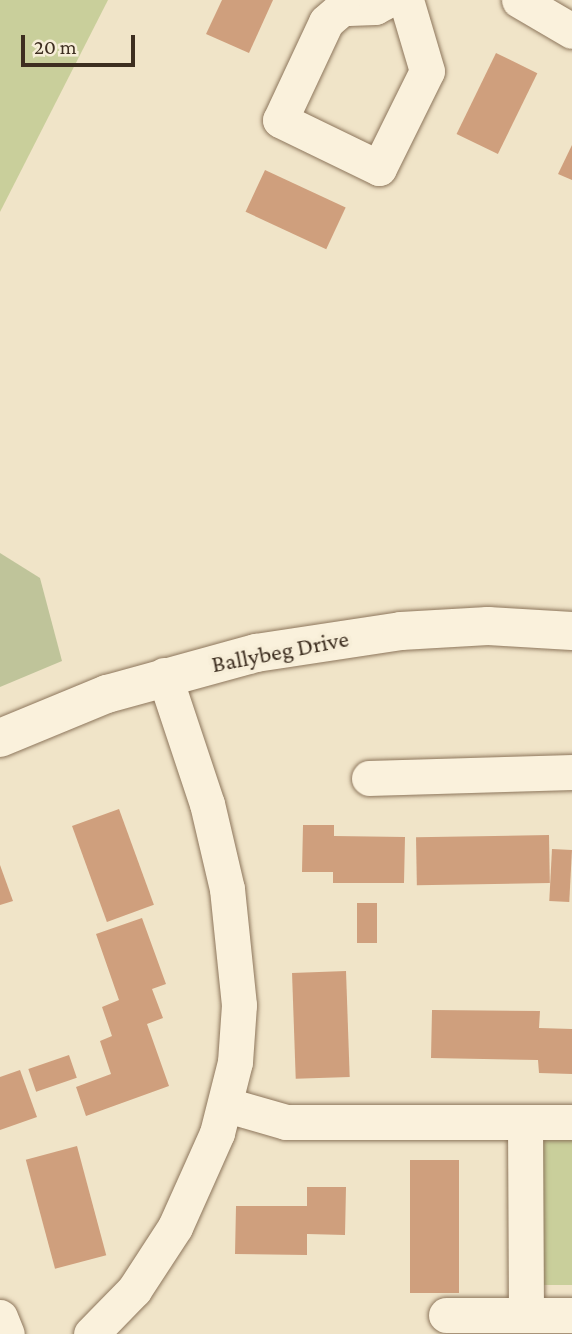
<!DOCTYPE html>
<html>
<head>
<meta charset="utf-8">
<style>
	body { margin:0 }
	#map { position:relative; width:572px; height:1334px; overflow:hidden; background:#f0e4c8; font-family:"Crimson Pro",serif }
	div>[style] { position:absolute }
	.green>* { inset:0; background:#c9cf9b; transform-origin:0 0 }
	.cemetery>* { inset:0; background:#bfc49a }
	.building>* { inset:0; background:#cf9f7d; transform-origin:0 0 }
	.roads { filter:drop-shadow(0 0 2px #8d765c) drop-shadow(0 0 2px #8d765c) }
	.minor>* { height:35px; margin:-17.5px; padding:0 17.5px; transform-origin:17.5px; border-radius:17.5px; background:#faf1dc }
	.tertiary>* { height:38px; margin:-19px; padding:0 19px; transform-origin:19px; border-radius:19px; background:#faf1dc }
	span { translate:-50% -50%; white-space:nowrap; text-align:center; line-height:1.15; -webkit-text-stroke:7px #f7eed8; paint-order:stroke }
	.street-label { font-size:24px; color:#3d2e20 }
	.scale { position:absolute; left:21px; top:35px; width:114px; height:32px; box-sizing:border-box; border:4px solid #3d2e20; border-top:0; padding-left:9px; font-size:21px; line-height:24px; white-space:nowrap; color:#3d2e20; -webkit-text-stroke:5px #f7eed8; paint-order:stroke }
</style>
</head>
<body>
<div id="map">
	<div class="green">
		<div style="clip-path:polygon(0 0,108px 0,0 212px)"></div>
		<div style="left:539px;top:1135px;width:33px;height:150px"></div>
	</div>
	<div class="cemetery">
		<div style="clip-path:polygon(0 553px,40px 578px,62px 661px,0 687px)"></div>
	</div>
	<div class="building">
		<div style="clip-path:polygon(222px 0,273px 0,249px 53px,206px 34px)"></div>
		<div style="left:496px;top:53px;width:46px;height:90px;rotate:26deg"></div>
		<div style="clip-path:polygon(572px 145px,572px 180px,558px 174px)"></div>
		<div style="left:265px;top:170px;width:89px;height:46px;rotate:25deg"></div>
		<div style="left:119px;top:809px;width:102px;height:50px;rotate:70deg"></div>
		<div style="clip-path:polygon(303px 825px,334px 825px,334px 836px,405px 837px,404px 883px,333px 883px,333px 872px,302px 872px)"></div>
		<div style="left:549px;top:835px;width:48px;height:133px;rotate:89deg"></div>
		<div style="left:552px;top:849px;width:20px;height:52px;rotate:3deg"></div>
		<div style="clip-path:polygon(0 865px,13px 901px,0 905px)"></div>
		<div style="left:357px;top:903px;width:20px;height:40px"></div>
		<div style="clip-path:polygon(142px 918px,166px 984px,152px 989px,163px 1018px,147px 1024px,169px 1086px,86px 1116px,76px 1087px,111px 1074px,100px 1041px,112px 1036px,102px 1007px,119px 1000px,96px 934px)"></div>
		<div style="left:346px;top:971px;width:106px;height:54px;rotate:88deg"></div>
		<div style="clip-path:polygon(432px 1010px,540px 1011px,539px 1028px,572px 1029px,572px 1074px,539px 1073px,538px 1060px,431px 1058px)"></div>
		<div style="left:69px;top:1055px;width:24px;height:43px;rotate:71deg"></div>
		<div style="clip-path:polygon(20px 1070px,37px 1117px,0 1130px,0 1077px)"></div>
		<div style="left:77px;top:1146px;width:113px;height:53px;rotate:75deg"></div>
		<div style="left:410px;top:1160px;width:49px;height:133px"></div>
		<div style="clip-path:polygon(307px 1187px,346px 1187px,345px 1235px,307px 1234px,307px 1255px,235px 1254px,236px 1206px,307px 1206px)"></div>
	</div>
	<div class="roads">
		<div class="minor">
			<div style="left:388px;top:0;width:15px;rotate:152deg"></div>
			<div style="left:375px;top:7px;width:33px;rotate:178deg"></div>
			<div style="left:342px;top:8px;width:21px;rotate:139deg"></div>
			<div style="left:326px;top:22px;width:108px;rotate:115.1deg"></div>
			<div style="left:280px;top:120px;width:110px;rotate:25.9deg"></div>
			<div style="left:379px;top:168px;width:108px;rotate:-63.7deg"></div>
			<div style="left:427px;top:71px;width:74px;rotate:-106.5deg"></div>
			<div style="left:519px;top:0;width:61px;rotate:30.3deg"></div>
			<div style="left:369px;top:778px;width:203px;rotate:-1.7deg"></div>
			<div style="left:227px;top:1105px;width:61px;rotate:16.1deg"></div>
			<div style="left:286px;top:1122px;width:286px"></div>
			<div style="left:525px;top:1122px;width:193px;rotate:89.7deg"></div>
			<div style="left:526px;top:1315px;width:46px"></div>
			<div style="left:446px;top:1315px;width:80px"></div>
			<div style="left:0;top:1317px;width:18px;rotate:68deg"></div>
			<div style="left:91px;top:1334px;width:62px;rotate:-45.7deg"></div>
			<div style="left:134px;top:1290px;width:75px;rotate:-56.9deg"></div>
			<div style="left:175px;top:1227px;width:103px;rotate:-65.9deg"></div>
			<div style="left:217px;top:1133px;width:73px;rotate:-75.8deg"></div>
			<div style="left:235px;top:1062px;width:57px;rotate:-86deg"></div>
			<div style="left:239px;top:1005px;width:117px;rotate:-95.9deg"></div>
			<div style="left:227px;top:889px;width:87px;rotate:-103.2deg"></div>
			<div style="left:207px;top:804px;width:136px;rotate:-108.4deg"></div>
		</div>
		<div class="tertiary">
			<div style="left:0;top:738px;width:116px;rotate:-22.4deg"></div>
			<div style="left:107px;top:694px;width:155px;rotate:-15.4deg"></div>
			<div style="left:256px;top:653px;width:147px;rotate:-8.6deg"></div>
			<div style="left:401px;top:631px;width:87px;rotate:-3.3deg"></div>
			<div style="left:488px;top:626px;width:84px;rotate:3.4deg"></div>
		</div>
	</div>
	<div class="street-label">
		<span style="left:280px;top:651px;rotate:-11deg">Ballybeg Drive</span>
	</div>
	<div class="scale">20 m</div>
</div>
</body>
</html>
